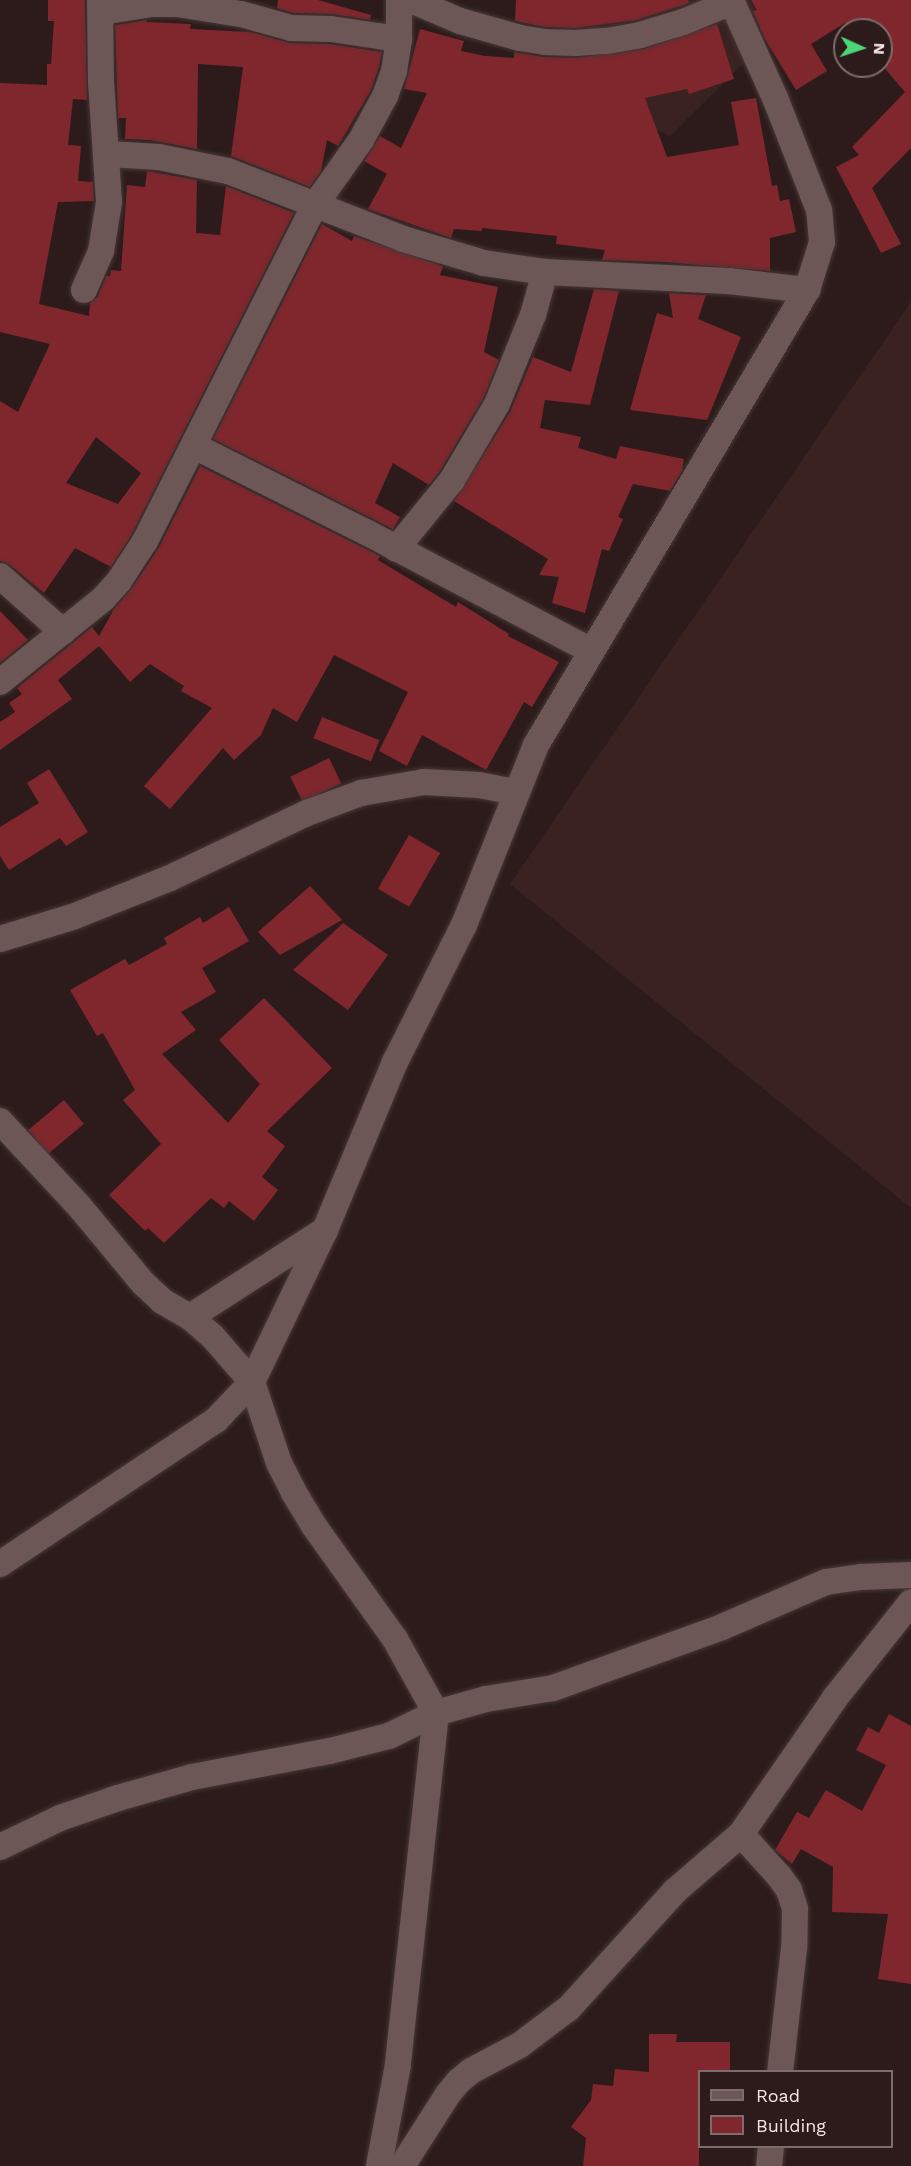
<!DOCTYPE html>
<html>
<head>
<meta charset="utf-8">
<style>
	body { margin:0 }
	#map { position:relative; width:911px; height:2166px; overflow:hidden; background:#2d1b1b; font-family:"Work Sans",sans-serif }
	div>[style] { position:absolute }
	.built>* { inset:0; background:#3a2221 }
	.building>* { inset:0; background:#80272d; transform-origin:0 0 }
	.roads { filter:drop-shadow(0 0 2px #453737) drop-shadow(0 0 2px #453737) }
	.street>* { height:26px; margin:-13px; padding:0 13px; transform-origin:13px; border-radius:13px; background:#6c5756 }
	span { translate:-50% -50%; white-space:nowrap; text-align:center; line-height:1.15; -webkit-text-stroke:5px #2d1b1b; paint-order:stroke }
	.legend { position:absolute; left:698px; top:2070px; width:195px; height:78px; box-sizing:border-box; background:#2d1b1b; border:2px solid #7c6c6b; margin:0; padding:8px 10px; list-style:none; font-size:18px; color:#f2e5e4 }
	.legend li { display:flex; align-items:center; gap:12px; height:30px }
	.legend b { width:30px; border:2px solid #7c6c6b }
	.north { position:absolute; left:833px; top:18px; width:60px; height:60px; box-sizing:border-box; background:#2d1b1b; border:2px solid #7c6c6b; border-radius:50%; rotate:93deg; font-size:16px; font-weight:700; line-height:24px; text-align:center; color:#f2e5e4 }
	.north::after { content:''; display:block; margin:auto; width:21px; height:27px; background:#4cd676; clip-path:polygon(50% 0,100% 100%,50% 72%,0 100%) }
</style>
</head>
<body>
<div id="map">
	<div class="built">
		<div style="clip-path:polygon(557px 0,792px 0,793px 14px,670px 136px,572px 89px)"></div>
		<div style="clip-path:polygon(911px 302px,911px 1208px,510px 884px)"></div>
	</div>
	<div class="building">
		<div style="clip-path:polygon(evenodd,48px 0,85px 0,87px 100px,73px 99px,68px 145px,81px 146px,78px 181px,93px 182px,94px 201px,58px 202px,39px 304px,89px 316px,90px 303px,98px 296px,106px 276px,110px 276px,111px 270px,121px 271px,127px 185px,145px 187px,147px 171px,197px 180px,196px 233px,220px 235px,226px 186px,294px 213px,132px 534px,111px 567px,75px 548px,44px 593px,10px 565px,0 561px,0 401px,18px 412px,50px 344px,0 332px,0 83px,47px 85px,47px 64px,51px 64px,54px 21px,48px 21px,48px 0,96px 437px,141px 473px,118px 504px,66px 483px,96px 437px)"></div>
		<div style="clip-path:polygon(278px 0,318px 0,371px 15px,370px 20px,332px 14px,293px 13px,277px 8px)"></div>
		<div style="clip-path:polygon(516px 0,688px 0,689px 3px,636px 20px,575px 28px,545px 27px,515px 21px)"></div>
		<div style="clip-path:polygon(751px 0,911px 0,911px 148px,872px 188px,901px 244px,881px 253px,836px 167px,859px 155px,852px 147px,905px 92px,881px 64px,881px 30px,850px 30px,845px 23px,811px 44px,827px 71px,796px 90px,766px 41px,753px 11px,757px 10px)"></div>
		<div style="clip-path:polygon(147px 20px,147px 22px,191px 24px,190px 29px,250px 32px,290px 43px,330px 44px,382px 52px,379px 67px,371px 90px,338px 146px,327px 140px,321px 171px,310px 187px,231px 156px,243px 67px,198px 64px,197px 149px,150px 140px,125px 139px,126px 118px,118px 118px,115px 25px)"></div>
		<div style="clip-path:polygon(717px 24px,734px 79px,689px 94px,687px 89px,645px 98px,667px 157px,739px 145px,731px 102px,756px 98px,772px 186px,777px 185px,780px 201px,789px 199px,796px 232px,770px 238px,770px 271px,664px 262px,602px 260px,605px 250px,556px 244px,557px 236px,482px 228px,482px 231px,454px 229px,451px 238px,368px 209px,387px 174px,364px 161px,380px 136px,401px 148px,427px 93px,404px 89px,420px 29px,464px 41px,461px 51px,485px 56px,514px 58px,514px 52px,543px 57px,576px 58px,644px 49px)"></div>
		<div style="clip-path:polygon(322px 224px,352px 241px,354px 236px,443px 266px,440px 275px,498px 287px,484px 352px,499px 360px,484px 397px,440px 471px,429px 485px,393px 463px,375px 503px,400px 517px,393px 529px,213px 439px)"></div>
		<div style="clip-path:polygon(594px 289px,619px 291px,590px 405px,545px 400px,540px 428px,581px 437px,578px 448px,616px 459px,620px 446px,684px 459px,682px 471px,670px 491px,633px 484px,618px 517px,623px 519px,609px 551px,602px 549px,585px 613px,552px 603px,559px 577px,539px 575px,548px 559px,454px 501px,510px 412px,533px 357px,571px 372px)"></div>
		<div style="clip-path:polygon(669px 293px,706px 295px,698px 319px,741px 337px,707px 420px,630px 410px,657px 313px,673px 318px)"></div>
		<div style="clip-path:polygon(200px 466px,380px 556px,378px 560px,456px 607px,458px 602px,509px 634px,508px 636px,559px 662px,532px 707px,524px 702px,486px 770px,422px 735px,407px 766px,379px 751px,408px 692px,334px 655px,297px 722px,273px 708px,261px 735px,234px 760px,223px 748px,170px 809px,144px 786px,212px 708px,181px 691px,184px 686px,150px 664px,130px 682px,99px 646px,58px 680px,72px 699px,0 750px,0 722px,15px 712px,9px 703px,22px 694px,17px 688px,92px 627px,99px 636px,114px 609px,131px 589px,158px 549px)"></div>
		<div style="clip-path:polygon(0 611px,28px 640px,0 663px)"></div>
		<div style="left:322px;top:717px;width:62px;height:23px;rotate:22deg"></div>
		<div style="left:329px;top:758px;width:28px;height:43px;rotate:64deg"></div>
		<div style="clip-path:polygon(49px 769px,88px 832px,66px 846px,60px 838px,9px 870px,0 856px,0 827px,39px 803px,27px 783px)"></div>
		<div style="left:409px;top:835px;width:36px;height:62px;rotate:30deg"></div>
		<div style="clip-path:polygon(310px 886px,342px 920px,280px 955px,258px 932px)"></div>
		<div style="clip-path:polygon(229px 907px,249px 941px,202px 968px,216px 992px,181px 1012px,196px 1030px,162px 1054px,228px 1123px,260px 1084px,219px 1040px,264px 998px,332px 1068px,267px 1131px,285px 1146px,262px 1177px,278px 1190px,254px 1221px,229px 1201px,224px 1208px,211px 1198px,164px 1243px,148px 1228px,145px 1231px,109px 1195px,161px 1144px,123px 1100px,135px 1090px,103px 1033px,97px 1036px,70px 990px,125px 959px,129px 965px,167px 944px,164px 938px,200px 917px,203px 923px)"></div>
		<div style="clip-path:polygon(343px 923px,388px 955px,348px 1010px,293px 970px)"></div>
		<div style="left:64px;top:1100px;width:31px;height:47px;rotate:50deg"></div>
		<div style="clip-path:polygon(889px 1714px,911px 1726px,911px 1984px,878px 1979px,888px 1914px,832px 1912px,833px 1867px,801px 1849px,792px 1864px,775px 1850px,797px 1812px,809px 1818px,826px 1790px,862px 1811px,886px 1765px,856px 1750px,868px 1727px,879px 1733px)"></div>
		<div style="clip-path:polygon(649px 2034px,677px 2034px,676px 2042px,730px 2042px,730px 2072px,699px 2072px,699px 2166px,583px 2166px,586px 2138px,571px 2127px,591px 2100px,593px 2084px,613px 2086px,615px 2069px,649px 2072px)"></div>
	</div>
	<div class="roads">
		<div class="street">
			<div style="left:411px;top:0;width:53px;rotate:23.2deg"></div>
			<div style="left:460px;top:21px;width:62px;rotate:15.8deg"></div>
			<div style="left:520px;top:38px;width:24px;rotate:9deg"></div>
			<div style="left:544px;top:42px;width:31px;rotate:2deg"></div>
			<div style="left:575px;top:43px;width:32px;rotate:-4deg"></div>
			<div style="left:607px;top:41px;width:34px;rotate:-10deg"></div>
			<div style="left:640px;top:35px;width:45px;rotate:-16.8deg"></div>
			<div style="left:683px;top:22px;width:53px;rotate:-22.2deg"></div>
			<div style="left:101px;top:12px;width:52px;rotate:-8.9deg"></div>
			<div style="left:152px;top:4px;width:25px"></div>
			<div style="left:177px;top:4px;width:65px;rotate:8.9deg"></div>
			<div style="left:241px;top:14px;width:52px;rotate:15.6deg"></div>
			<div style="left:291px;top:28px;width:40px;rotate:1.4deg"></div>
			<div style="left:331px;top:29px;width:69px;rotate:8.4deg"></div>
			<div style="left:108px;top:154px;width:51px;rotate:3.4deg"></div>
			<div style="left:159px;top:157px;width:70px;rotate:11.5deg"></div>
			<div style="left:228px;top:171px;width:188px;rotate:21.2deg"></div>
			<div style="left:403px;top:239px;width:84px;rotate:16.5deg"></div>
			<div style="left:484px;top:263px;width:62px;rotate:8.4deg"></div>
			<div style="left:545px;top:272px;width:184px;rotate:2.8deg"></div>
			<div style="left:729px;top:281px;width:79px;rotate:6.6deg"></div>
			<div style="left:84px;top:290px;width:43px;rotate:-66.4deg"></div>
			<div style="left:101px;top:251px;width:50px;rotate:-80.7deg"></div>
			<div style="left:109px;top:202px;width:119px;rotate:-93.8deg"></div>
			<div style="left:101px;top:83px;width:83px;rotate:-90.7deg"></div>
			<div style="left:194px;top:446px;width:192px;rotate:26.6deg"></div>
			<div style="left:366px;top:532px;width:255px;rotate:27.8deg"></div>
			<div style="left:396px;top:549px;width:89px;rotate:-50.9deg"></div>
			<div style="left:452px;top:480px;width:88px;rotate:-59.4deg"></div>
			<div style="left:497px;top:404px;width:96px;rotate:-68deg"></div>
			<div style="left:533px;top:315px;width:45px;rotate:-74.4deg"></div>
			<div style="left:0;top:576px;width:84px;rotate:41.6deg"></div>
			<div style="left:0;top:682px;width:132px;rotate:-38.9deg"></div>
			<div style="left:103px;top:599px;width:24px;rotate:-48deg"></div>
			<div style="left:119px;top:581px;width:48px;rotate:-57deg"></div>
			<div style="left:145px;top:541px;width:377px;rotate:-63.2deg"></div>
			<div style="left:315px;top:205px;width:80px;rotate:-54.7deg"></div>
			<div style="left:361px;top:140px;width:50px;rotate:-61.4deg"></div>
			<div style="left:385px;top:96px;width:27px;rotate:-70deg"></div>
			<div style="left:394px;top:71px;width:32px;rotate:-81deg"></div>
			<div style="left:399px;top:39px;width:39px;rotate:-90deg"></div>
			<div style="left:0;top:939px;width:78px;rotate:-17deg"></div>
			<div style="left:75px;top:916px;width:102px;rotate:-21.8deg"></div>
			<div style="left:170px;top:878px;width:152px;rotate:-25.4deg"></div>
			<div style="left:307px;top:813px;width:58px;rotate:-20.3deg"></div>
			<div style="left:361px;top:793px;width:64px;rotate:-9.9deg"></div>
			<div style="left:424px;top:782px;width:55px;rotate:3.1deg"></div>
			<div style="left:479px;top:785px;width:38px;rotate:11deg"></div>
			<div style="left:0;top:1121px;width:116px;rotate:47.1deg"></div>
			<div style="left:79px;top:1206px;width:100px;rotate:50.3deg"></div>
			<div style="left:143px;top:1283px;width:26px;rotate:43deg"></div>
			<div style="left:162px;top:1301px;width:32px;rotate:30deg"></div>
			<div style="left:190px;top:1317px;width:30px;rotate:41deg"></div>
			<div style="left:213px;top:1337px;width:60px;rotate:49.1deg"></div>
			<div style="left:252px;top:1382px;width:85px;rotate:71.6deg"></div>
			<div style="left:279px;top:1463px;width:31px;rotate:63deg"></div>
			<div style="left:293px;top:1491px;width:41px;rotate:59deg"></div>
			<div style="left:314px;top:1526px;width:139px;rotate:54.4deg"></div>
			<div style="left:395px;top:1639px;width:85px;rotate:61deg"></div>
			<div style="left:436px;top:1713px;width:354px;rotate:96.2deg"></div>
			<div style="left:398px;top:2065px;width:103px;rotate:100.7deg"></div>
			<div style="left:190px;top:1317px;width:161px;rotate:-32.8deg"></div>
			<div style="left:0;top:1564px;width:260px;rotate:-33.7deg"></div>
			<div style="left:216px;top:1420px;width:52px;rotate:-46.5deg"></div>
			<div style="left:252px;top:1382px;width:169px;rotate:-64.3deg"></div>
			<div style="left:325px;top:1230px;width:182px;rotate:-67.4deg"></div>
			<div style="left:395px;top:1062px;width:153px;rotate:-63.3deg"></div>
			<div style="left:464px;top:925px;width:194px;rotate:-68.2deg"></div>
			<div style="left:536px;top:745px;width:530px;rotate:-59.22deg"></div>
			<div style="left:807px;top:290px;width:50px;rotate:-72.6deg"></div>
			<div style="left:822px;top:242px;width:32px;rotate:-95deg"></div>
			<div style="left:819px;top:210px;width:120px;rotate:-111.4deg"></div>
			<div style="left:775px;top:98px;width:107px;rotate:-114.2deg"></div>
			<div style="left:741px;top:1834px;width:57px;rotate:47.9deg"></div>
			<div style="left:779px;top:1876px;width:17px;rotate:54deg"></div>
			<div style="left:789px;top:1890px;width:20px;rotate:72deg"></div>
			<div style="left:795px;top:1909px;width:39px;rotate:91deg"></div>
			<div style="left:794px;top:1948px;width:125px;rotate:96.4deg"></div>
			<div style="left:0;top:1847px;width:67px;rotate:-25.8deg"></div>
			<div style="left:60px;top:1818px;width:61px;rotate:-19deg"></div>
			<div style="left:118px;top:1798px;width:77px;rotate:-15.8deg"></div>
			<div style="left:192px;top:1777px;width:140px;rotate:-10.7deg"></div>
			<div style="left:330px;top:1751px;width:61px;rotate:-14.3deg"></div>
			<div style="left:389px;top:1736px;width:52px;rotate:-26.1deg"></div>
			<div style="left:436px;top:1713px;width:52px;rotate:-15.6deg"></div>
			<div style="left:486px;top:1699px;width:68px;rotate:-9.3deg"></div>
			<div style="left:553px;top:1688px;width:180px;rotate:-19.8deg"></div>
			<div style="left:722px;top:1627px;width:113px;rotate:-23.4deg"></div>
			<div style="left:826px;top:1582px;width:36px;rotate:-8deg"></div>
			<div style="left:862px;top:1577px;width:49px;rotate:-2.3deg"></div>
			<div style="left:402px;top:2166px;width:85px;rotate:-57.4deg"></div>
			<div style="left:448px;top:2094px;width:17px;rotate:-50deg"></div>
			<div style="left:459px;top:2081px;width:16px;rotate:-40deg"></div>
			<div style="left:471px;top:2071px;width:55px;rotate:-28deg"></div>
			<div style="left:520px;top:2045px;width:61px;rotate:-37.1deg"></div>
			<div style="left:569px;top:2008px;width:158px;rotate:-47.8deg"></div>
			<div style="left:675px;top:1891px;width:87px;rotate:-40.8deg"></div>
			<div style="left:741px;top:1834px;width:165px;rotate:-55.3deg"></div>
			<div style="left:835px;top:1698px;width:122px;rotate:-51.6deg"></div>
			<div style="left:769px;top:2166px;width:20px;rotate:-84deg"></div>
		</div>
	</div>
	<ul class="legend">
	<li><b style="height:8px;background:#6c5756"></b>Road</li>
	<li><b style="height:16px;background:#80272d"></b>Building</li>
	</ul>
	<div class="north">N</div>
</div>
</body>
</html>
